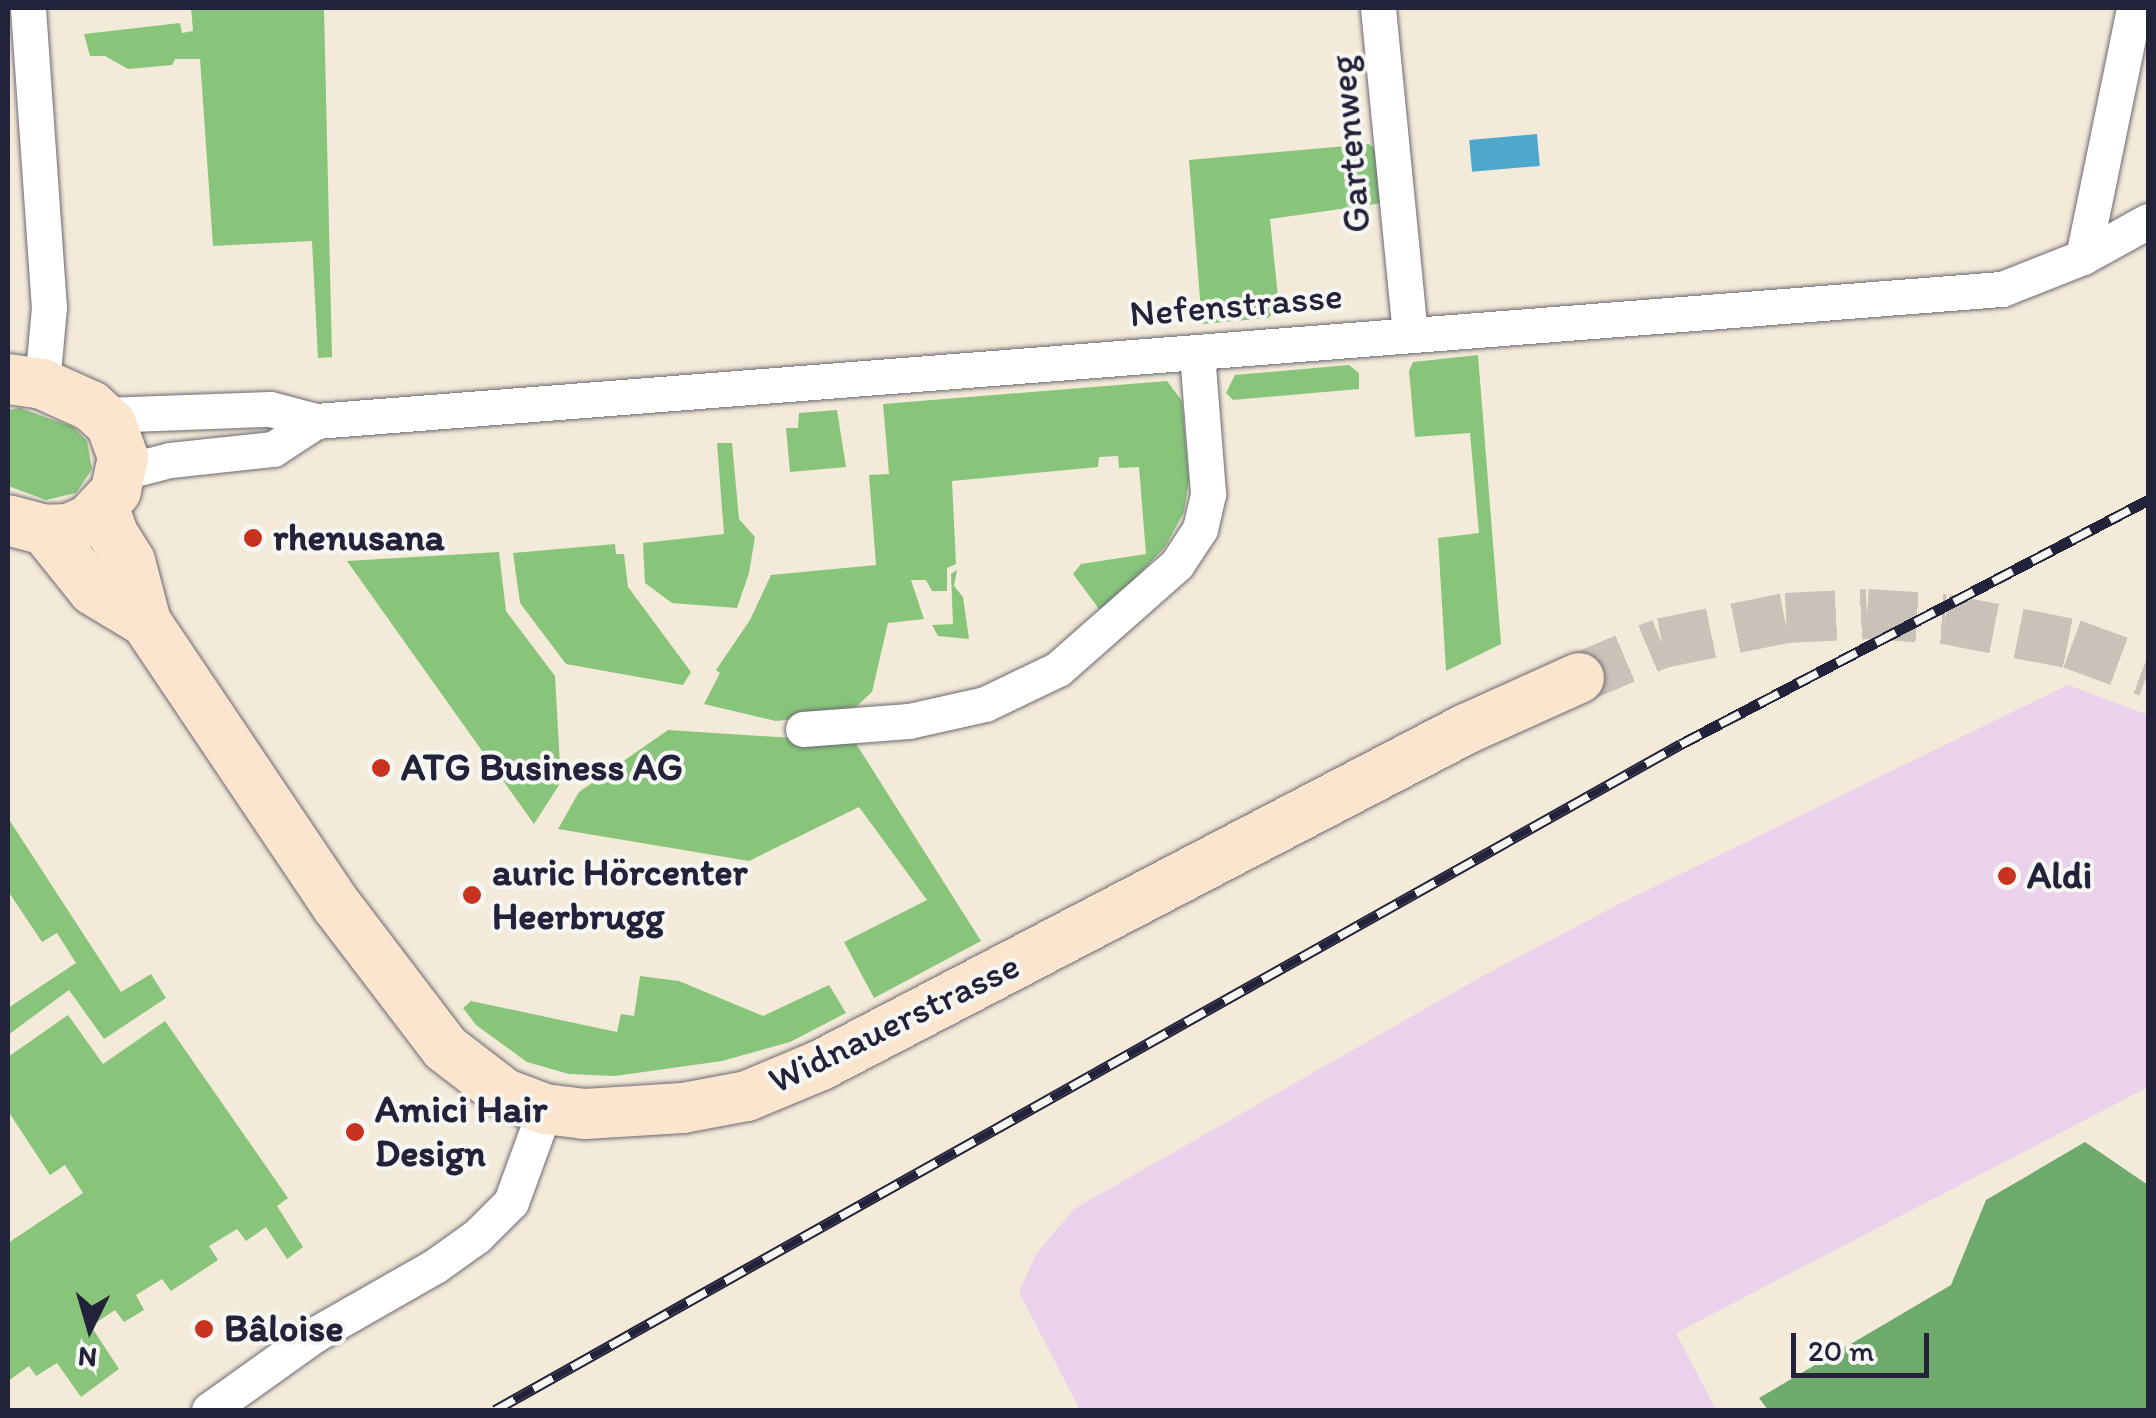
<!DOCTYPE html>
<html>
<head>
<meta charset="utf-8">
<style>
	body { margin:0 }
	#map { position:relative; width:2156px; height:1418px; overflow:hidden; background:#f4ead9; font-family:Itim,sans-serif }
	div>[style] { position:absolute }
	.built>* { inset:0; background:#ead1ec }
	.green>* { inset:0; background:#88c57b }
	.forest>* { inset:0; background:#6eaa6b }
	.water>* { inset:0; background:#4ea8cc; transform-origin:0 0 }
	.secondary-tunnel>* { height:50px; margin-top:-25px; transform-origin:0; background:repeating-linear-gradient(90deg,#cac2b9 0 50px,transparent 0 75px) }
	.roads { filter:drop-shadow(0 0 2px #6c6872) drop-shadow(0 0 2px #6c6872) }
	.street>* { height:35px; margin:-17.5px; padding:0 17.5px; transform-origin:17.5px; border-radius:17.5px; background:#fff }
	.secondary>* { height:50px; margin:-25px; padding:0 25px; transform-origin:25px; border-radius:25px; background:#fbe5cf }
	.rail>* { height:11px; margin-top:-5.5px; transform-origin:0; background:repeating-linear-gradient(90deg,#f6f6f2 0 22px,#22223b 0 44px); box-sizing:border-box; border-block:2px solid #22223b }
	.dots>* { width:28px; height:28px; translate:-50% -50%; box-sizing:border-box; border:5px solid #f6f6f2; border-radius:50% }
	span { translate:-50% -50%; white-space:nowrap; text-align:center; line-height:1.15; -webkit-text-stroke:8px #f6f6f2; paint-order:stroke }
	.street-label { font-size:38px; color:#22223b }
	.poi-label { font-size:38px; color:#22223b; font-weight:700 }
	.left { translate:0 -50%; text-align:left }
	.frame { position:absolute; inset:0; border:10px solid #22223b; pointer-events:none }
	.north { position:absolute; left:40px; top:1278px; width:100px; height:100px; -webkit-text-stroke:8px #f6f6f2; paint-order:stroke; rotate:185deg; font-size:28px; font-weight:700; line-height:40px; text-align:center; color:#22223b }
	.north::after { content:''; display:block; margin:auto; width:35px; height:45px; background:#22223b; clip-path:polygon(50% 0,100% 100%,50% 72%,0 100%) }
	.scale { position:absolute; left:1791px; top:1333px; width:138px; height:45px; box-sizing:border-box; border:5px solid #22223b; border-top:0; padding-left:12px; font-size:30px; line-height:35px; white-space:nowrap; color:#22223b; -webkit-text-stroke:8px #f6f6f2; paint-order:stroke }
</style>
</head>
<body>
<div id="map">
	<div class="built">
		<div style="clip-path:polygon(2068px 685px,2148px 715px,2148px 1087px,1676px 1333px,1716px 1410px,1080px 1410px,1019px 1292px,1037px 1253px,1074px 1209px,1481px 977px,1621px 903px)"></div>
	</div>
	<div class="green">
		<div style="clip-path:polygon(191px 8px,324px 8px,332px 357px,318px 358px,312px 241px,213px 246px,200px 59px,175px 59px,172px 65px,128px 69px,105px 56px,90px 56px,84px 34px,180px 23px,182px 33px,193px 31px)"></div>
		<div style="clip-path:polygon(1369px 144px,1376px 150px,1383px 203px,1270px 219px,1279px 307px,1268px 318px,1202px 324px,1189px 160px)"></div>
		<div style="clip-path:polygon(1478px 355px,1501px 644px,1446px 671px,1438px 538px,1479px 533px,1470px 433px,1415px 437px,1409px 371px,1413px 362px)"></div>
		<div style="clip-path:polygon(1349px 365px,1359px 373px,1359px 389px,1233px 400px,1226px 393px,1235px 375px)"></div>
		<div style="clip-path:polygon(1167px 381px,1182px 401px,1189px 480px,1184px 512px,1165px 547px,1102px 613px,1073px 574px,1081px 564px,1146px 554px,1139px 467px,1119px 468px,1118px 456px,1099px 457px,1098px 467px,952px 481px,956px 564px,947px 568px,947px 591px,932px 591px,926px 580px,911px 580px,924px 619px,888px 623px,872px 692px,858px 705px,844px 714px,776px 721px,704px 704px,720px 673px,716px 670px,750px 620px,771px 575px,876px 565px,869px 475px,889px 474px,883px 404px)"></div>
		<div style="clip-path:polygon(20px 408px,73px 427px,87px 441px,92px 469px,76px 493px,46px 500px,8px 486px,8px 410px)"></div>
		<div style="clip-path:polygon(837px 410px,846px 467px,790px 472px,786px 428px,798px 428px,799px 413px)"></div>
		<div style="clip-path:polygon(717px 443px,732px 443px,739px 519px,755px 537px,749px 573px,737px 608px,672px 603px,645px 583px,643px 543px,724px 534px)"></div>
		<div style="clip-path:polygon(615px 544px,616px 554px,624px 554px,628px 587px,691px 672px,683px 685px,566px 664px,520px 603px,513px 553px)"></div>
		<div style="clip-path:polygon(499px 552px,506px 611px,555px 676px,561px 782px,534px 824px,347px 561px)"></div>
		<div style="clip-path:polygon(957px 570px,954px 586px,963px 597px,969px 639px,938px 636px,932px 625px,953px 624px,951px 574px)"></div>
		<div style="clip-path:polygon(668px 730px,855px 742px,981px 941px,874px 998px,844px 942px,927px 900px,859px 807px,749px 861px,558px 829px,579px 792px)"></div>
		<div style="clip-path:polygon(8px 818px,121px 992px,151px 974px,166px 998px,104px 1039px,69px 990px,8px 1035px,8px 1008px,76px 963px,57px 933px,42px 942px,8px 891px)"></div>
		<div style="clip-path:polygon(640px 976px,679px 981px,763px 1016px,829px 985px,846px 1013px,790px 1042px,722px 1061px,615px 1076px,569px 1074px,527px 1062px,476px 1025px,463px 1008px,471px 1001px,617px 1032px,621px 1014px,634px 1016px)"></div>
		<div style="clip-path:polygon(68px 1015px,103px 1064px,165px 1021px,288px 1198px,277px 1206px,303px 1247px,287px 1259px,266px 1227px,246px 1241px,237px 1229px,209px 1246px,218px 1260px,171px 1291px,162px 1279px,136px 1295px,144px 1310px,124px 1322px,115px 1310px,91px 1326px,119px 1369px,81px 1397px,57px 1363px,36px 1376px,29px 1366px,8px 1381px,8px 1243px,83px 1193px,65px 1165px,50px 1175px,8px 1111px,8px 1057px)"></div>
	</div>
	<div class="forest">
		<div style="clip-path:polygon(2085px 1142px,2148px 1185px,2148px 1410px,1768px 1410px,1759px 1398px,1951px 1285px,1986px 1200px)"></div>
	</div>
	<div class="water">
		<div style="left:1537px;top:134px;width:32px;height:68px;rotate:85deg"></div>
	</div>
	<div class="secondary-tunnel">
		<div style="left:1579px;top:678px;width:90px;rotate:-22.9deg"></div>
		<div style="left:1662px;top:643px;width:126px;rotate:-11.4deg"></div>
		<div style="left:1786px;top:618px;width:81px;rotate:-2.8deg"></div>
		<div style="left:1867px;top:614px;width:78px;rotate:3.7deg"></div>
		<div style="left:1945px;top:619px;width:129px;rotate:11.1deg"></div>
		<div style="left:2072px;top:644px;width:81px;rotate:20.2deg"></div>
	</div>
	<div class="roads">
		<div class="street">
			<div style="left:28px;top:8px;width:300px;rotate:86deg"></div>
			<div style="left:49px;top:307px;width:77px;rotate:95.2deg"></div>
			<div style="left:1378px;top:8px;width:327px;rotate:84.4deg"></div>
			<div style="left:2083px;top:257px;width:254px;rotate:-78.4deg"></div>
			<div style="left:103px;top:415px;width:167px;rotate:-2.1deg"></div>
			<div style="left:270px;top:409px;width:48px;rotate:14.6deg"></div>
			<div style="left:316px;top:421px;width:1691px;rotate:-4.48deg"></div>
			<div style="left:2002px;top:289px;width:87px;rotate:-21.6deg"></div>
			<div style="left:2083px;top:257px;width:74px;rotate:-29deg"></div>
			<div style="left:123px;top:472px;width:49px;rotate:-14.3deg"></div>
			<div style="left:170px;top:460px;width:104px;rotate:-6.1deg"></div>
			<div style="left:273px;top:449px;width:51px;rotate:-33.1deg"></div>
			<div style="left:803px;top:729px;width:106px;rotate:-4.3deg"></div>
			<div style="left:909px;top:721px;width:78px;rotate:-12.6deg"></div>
			<div style="left:985px;top:704px;width:81px;rotate:-25.6deg"></div>
			<div style="left:1058px;top:669px;width:159px;rotate:-41.4deg"></div>
			<div style="left:1177px;top:564px;width:42px;rotate:-56.7deg"></div>
			<div style="left:1200px;top:529px;width:37px;rotate:-77deg"></div>
			<div style="left:1208px;top:493px;width:141px;rotate:-94.5deg"></div>
			<div style="left:209px;top:1410px;width:129px;rotate:-35.5deg"></div>
			<div style="left:314px;top:1335px;width:139px;rotate:-29.7deg"></div>
			<div style="left:435px;top:1266px;width:52px;rotate:-35.5deg"></div>
			<div style="left:477px;top:1236px;width:48px;rotate:-45deg"></div>
			<div style="left:511px;top:1202px;width:99px;rotate:-69.9deg"></div>
		</div>
		<div class="secondary">
			<div style="left:8px;top:379px;width:34px;rotate:8deg"></div>
			<div style="left:42px;top:384px;width:54px;rotate:24.2deg"></div>
			<div style="left:91px;top:406px;width:27px;rotate:42deg"></div>
			<div style="left:111px;top:424px;width:35px;rotate:70deg"></div>
			<div style="left:123px;top:457px;width:35px;rotate:102deg"></div>
			<div style="left:116px;top:491px;width:40px;rotate:133deg"></div>
			<div style="left:89px;top:520px;width:22px;rotate:156deg"></div>
			<div style="left:69px;top:529px;width:24px;rotate:178deg"></div>
			<div style="left:45px;top:530px;width:38px;rotate:-165deg"></div>
			<div style="left:104px;top:508px;width:28px;rotate:71deg"></div>
			<div style="left:113px;top:534px;width:32px;rotate:58deg"></div>
			<div style="left:130px;top:561px;width:63px;rotate:75.3deg"></div>
			<div style="left:146px;top:622px;width:342px;rotate:56.1deg"></div>
			<div style="left:337px;top:906px;width:178px;rotate:52.7deg"></div>
			<div style="left:445px;top:1048px;width:76px;rotate:37.5deg"></div>
			<div style="left:505px;top:1094px;width:43px;rotate:20.6deg"></div>
			<div style="left:545px;top:1109px;width:40px;rotate:7.1deg"></div>
			<div style="left:585px;top:1114px;width:98px;rotate:-3.5deg"></div>
			<div style="left:683px;top:1108px;width:65px;rotate:-10.6deg"></div>
			<div style="left:747px;top:1096px;width:80px;rotate:-22.7deg"></div>
			<div style="left:821px;top:1065px;width:727px;rotate:-27.52deg"></div>
			<div style="left:1466px;top:729px;width:124px;rotate:-24.3deg"></div>
			<div style="left:45px;top:530px;width:77px;rotate:51.3deg"></div>
			<div style="left:93px;top:590px;width:62px;rotate:31.1deg"></div>
		</div>
	</div>
	<div class="rail">
		<div style="left:495px;top:1410px;width:1360px;rotate:-29.32deg"></div>
		<div style="left:1681px;top:744px;width:527px;rotate:-27.59deg"></div>
	</div>
	<div class="dots">
		<div style="left:253px;top:538px;background:#c8321e"></div>
		<div style="left:381px;top:768px;background:#c8321e"></div>
		<div style="left:2007px;top:876px;background:#c8321e"></div>
		<div style="left:472px;top:895px;background:#c8321e"></div>
		<div style="left:355px;top:1132px;background:#c8321e"></div>
		<div style="left:204px;top:1329px;background:#c8321e"></div>
	</div>
	<div class="street-label">
		<span style="left:1350px;top:144px;rotate:-95deg">Gartenweg</span>
		<span style="left:1236px;top:305px;rotate:-5deg">Nefenstrasse</span>
		<span style="left:894px;top:1023px;rotate:-26deg">Widnauerstrasse</span>
	</div>
	<div class="poi-label">
		<span class="left" style="left:273px;top:538px">rhenusana</span>
		<span class="left" style="left:401px;top:768px">ATG Business AG</span>
		<span class="left" style="left:492px;top:895px">auric Hörcenter<br>Heerbrugg</span>
		<span class="left" style="left:2027px;top:876px">Aldi</span>
		<span class="left" style="left:375px;top:1132px">Amici Hair<br>Design</span>
		<span class="left" style="left:224px;top:1329px">Bâloise</span>
	</div>
	<div class="frame"></div>
	<div class="north">N</div>
	<div class="scale">20 m</div>
</div>
</body>
</html>
